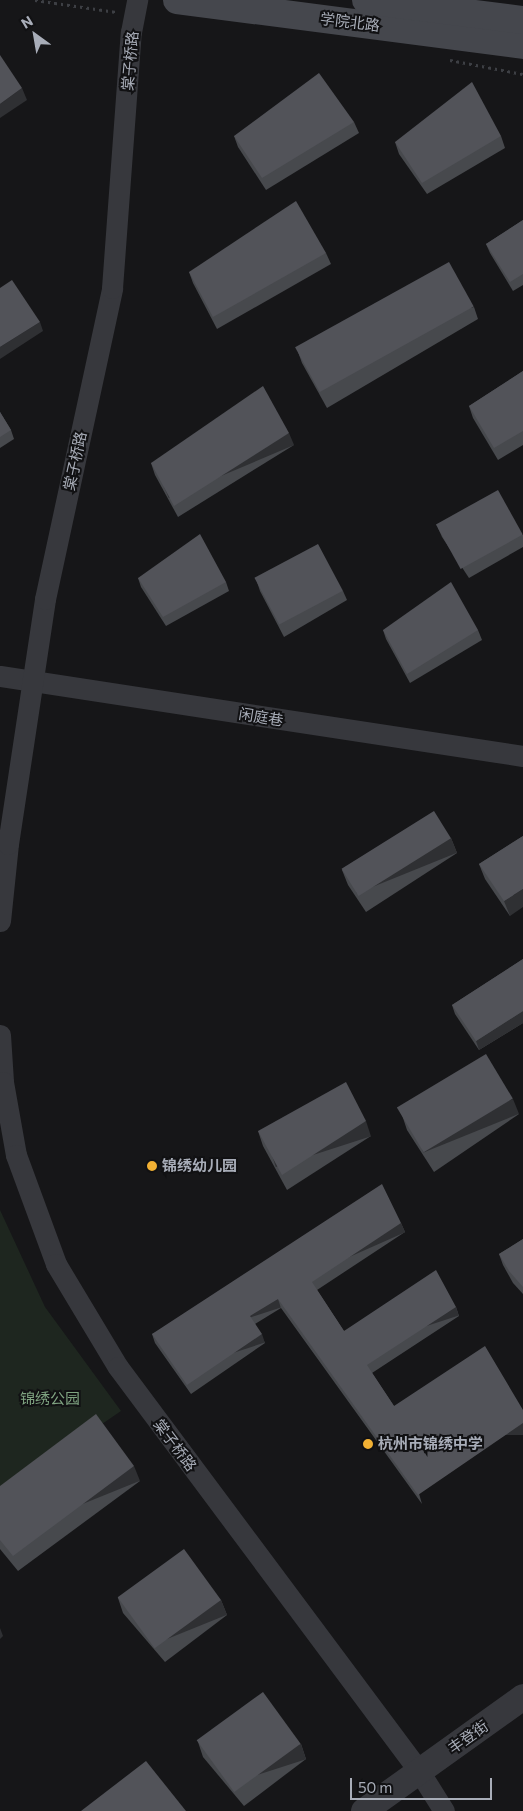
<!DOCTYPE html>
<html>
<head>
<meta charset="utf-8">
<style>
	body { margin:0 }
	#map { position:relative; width:523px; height:1811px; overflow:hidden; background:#161618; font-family:Commissioner,"Noto Sans SC",sans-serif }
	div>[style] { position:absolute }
	.green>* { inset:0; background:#1e261f }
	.path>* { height:3px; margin-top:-1.5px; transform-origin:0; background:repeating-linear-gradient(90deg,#3d3f44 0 2.5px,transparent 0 6.5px) }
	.minor>* { height:21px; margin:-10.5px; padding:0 10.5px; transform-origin:10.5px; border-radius:10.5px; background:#37383d }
	.tertiary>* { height:26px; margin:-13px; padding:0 13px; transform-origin:13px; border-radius:13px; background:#37383d }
	.secondary>* { height:28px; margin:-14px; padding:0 14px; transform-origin:14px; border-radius:14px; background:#45474d }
	.wall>* { inset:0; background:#47494d }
	.shaded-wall>* { inset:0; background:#2f3033; transform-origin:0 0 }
	.building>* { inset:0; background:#525359; transform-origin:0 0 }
	.dots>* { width:14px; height:14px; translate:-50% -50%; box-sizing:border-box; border:2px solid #111113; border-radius:50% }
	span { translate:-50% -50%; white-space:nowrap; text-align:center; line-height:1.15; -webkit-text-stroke:4px #111113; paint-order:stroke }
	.street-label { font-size:15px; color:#a8adb8 }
	.poi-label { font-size:15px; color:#a8adb8; font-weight:700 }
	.left { translate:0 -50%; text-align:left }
	.park-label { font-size:15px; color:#7fa381 }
	.north { position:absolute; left:10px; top:10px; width:50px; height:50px; -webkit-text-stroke:4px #111113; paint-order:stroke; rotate:328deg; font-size:14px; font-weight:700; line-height:20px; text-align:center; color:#a8adb8 }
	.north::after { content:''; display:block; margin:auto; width:18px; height:22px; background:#a8adb8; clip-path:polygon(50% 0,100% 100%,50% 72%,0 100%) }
	.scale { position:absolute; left:350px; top:1778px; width:142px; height:22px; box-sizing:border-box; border:2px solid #a8adb8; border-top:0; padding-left:6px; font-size:15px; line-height:18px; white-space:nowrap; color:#a8adb8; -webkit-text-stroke:4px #111113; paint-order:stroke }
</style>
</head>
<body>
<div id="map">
	<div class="green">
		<div style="clip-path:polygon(0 1210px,45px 1307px,121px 1411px,0 1494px)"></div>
	</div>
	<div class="path">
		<div style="left:35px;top:0;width:82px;rotate:8.4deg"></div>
		<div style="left:450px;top:60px;width:74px;rotate:10.9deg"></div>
	</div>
	<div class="minor">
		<div style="left:0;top:676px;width:529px;rotate:8.7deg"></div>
		<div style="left:0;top:921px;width:77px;rotate:-84.1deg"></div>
		<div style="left:8px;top:844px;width:248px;rotate:-81.4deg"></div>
		<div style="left:45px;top:599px;width:318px;rotate:-77.8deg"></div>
		<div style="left:112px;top:288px;width:257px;rotate:-85.8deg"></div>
		<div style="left:131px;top:32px;width:33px;rotate:-79deg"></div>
		<div style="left:0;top:1035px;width:47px;rotate:86.3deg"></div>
		<div style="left:3px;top:1082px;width:74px;rotate:79.9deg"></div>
		<div style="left:16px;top:1155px;width:116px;rotate:69.8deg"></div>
		<div style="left:56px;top:1264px;width:120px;rotate:59deg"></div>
		<div style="left:118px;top:1367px;width:504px;rotate:53.31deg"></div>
		<div style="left:419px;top:1771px;width:47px;rotate:58deg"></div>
	</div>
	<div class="tertiary">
		<div style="left:364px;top:1811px;width:196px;rotate:-35.6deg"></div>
	</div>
	<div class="secondary">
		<div style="left:177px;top:0;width:349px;rotate:7.4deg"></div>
		<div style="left:366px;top:0;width:158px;rotate:7.3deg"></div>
	</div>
	<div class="wall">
		<div style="clip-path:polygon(354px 122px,359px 133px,266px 190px,238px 147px,234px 136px)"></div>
		<div style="clip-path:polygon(501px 136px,505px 148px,427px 194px,399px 154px,395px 142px)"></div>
		<div style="clip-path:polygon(523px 220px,523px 285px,513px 291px,490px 253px,486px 244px)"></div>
		<div style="clip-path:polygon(326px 253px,331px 264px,217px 329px,193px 283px,189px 272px)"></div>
		<div style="clip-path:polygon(474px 307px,478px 319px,327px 408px,302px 363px,298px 352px)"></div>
		<div style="clip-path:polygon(523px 371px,523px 445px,498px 460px,473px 418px,469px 406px)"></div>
		<div style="clip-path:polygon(0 412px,11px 430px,14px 439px,0 448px)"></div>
		<div style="clip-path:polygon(294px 445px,178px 517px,155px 475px,151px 463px)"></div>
		<div style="clip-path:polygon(438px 528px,523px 535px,523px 547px,469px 578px,442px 537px)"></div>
		<div style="clip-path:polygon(138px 578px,226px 582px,229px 591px,166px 626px,141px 587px)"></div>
		<div style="clip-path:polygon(257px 582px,343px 591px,347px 600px,284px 637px,260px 591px)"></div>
		<div style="clip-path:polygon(383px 630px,478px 630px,482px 640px,410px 683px,386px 639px)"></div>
		<div style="clip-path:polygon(523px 836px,510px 916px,485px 879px,479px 864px)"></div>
		<div style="clip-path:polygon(451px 838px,457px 853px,366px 912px,348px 885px,342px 870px)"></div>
		<div style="clip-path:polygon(523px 959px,523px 1023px,479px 1050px,455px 1014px,452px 1005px)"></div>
		<div style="clip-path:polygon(519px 1114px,434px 1172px,407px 1130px,402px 1115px)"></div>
		<div style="clip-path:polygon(258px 1131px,371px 1136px,287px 1190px,263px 1146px)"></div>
		<div style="clip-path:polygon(401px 1223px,405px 1232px,317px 1290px,344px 1331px,456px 1307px,459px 1316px,372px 1373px,394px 1406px,422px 1504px,281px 1308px,255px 1324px,265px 1343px,191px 1394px,155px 1343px,152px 1334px)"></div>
		<div style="clip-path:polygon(523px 1239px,523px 1294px,513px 1283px,503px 1265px,499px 1254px)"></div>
		<div style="clip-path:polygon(140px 1481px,18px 1571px,0 1549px,0 1486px)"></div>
		<div style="clip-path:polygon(118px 1598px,221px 1600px,227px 1615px,165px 1662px,123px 1613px)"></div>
		<div style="clip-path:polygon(198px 1742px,301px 1744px,306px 1759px,244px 1806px,203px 1757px)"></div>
	</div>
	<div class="shaded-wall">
		<div style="clip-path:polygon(22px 88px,27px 100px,0 118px,0 104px)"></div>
		<div style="clip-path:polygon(40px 322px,43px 331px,0 359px,0 347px)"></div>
		<div style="left:289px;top:433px;width:13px;height:136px;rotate:67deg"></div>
		<div style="left:451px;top:838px;width:16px;height:108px;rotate:68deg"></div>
		<div style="clip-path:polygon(523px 889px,523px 907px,510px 916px,504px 901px)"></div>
		<div style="clip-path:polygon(523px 1011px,523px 1023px,479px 1050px,476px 1041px)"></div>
		<div style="left:513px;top:1099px;width:16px;height:103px;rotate:68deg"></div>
		<div style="left:366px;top:1121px;width:16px;height:100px;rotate:72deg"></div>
		<div style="left:401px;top:1223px;width:10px;height:107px;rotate:66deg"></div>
		<div style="left:278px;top:1299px;width:9px;height:33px;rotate:72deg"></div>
		<div style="left:456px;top:1307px;width:9px;height:106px;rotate:72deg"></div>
		<div style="left:262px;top:1334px;width:9px;height:91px;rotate:72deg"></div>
		<div style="left:523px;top:1423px;width:12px;height:127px;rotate:90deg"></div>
		<div style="left:134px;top:1466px;width:16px;height:151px;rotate:68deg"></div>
		<div style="left:221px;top:1600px;width:16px;height:78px;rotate:68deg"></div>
		<div style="clip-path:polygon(0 1628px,3px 1636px,0 1639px)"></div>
		<div style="left:301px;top:1744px;width:16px;height:78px;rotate:72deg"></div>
	</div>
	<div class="building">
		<div style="clip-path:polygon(0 55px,22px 88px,0 104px)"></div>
		<div style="clip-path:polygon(319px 73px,354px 122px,262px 178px,234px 136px)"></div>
		<div style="clip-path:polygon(472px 82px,501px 136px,422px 183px,395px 142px)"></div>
		<div style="clip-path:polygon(296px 201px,326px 253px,213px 317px,189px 272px)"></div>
		<div style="clip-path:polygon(523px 220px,523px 274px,510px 282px,486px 244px)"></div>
		<div style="left:449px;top:262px;width:51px;height:176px;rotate:61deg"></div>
		<div style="clip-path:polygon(12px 280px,40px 322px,0 347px,0 288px)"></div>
		<div style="clip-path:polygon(523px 371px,523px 431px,494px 448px,469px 406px)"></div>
		<div style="clip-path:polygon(263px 386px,289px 433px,174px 506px,151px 463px)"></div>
		<div style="clip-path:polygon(0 412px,11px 430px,0 437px)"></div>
		<div style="left:498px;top:490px;width:51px;height:71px;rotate:61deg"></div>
		<div style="clip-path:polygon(200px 534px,226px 582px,163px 617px,138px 578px)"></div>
		<div style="left:318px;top:544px;width:53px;height:72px;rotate:62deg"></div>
		<div style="clip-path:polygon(451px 582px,478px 630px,407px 674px,383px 630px)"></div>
		<div style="left:434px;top:811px;width:32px;height:109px;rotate:58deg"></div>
		<div style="clip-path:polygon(523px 836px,523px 889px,504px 901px,479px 864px)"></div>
		<div style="clip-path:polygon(523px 959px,523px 1011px,476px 1041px,452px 1005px)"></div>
		<div style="left:486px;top:1054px;width:52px;height:104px;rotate:59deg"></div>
		<div style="clip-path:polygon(346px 1082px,366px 1121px,282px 1175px,258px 1131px)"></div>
		<div style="clip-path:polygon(382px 1184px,401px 1223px,312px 1282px,344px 1331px,436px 1270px,456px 1307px,367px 1365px,394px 1406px,485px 1346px,523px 1410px,523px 1423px,418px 1495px,278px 1299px,250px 1316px,262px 1334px,187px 1385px,152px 1334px)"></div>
		<div style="clip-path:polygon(523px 1239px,523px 1287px,509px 1271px,499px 1254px)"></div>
		<div style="clip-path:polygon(96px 1414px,134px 1466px,13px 1556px,0 1540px,0 1486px)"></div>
		<div style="left:184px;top:1549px;width:63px;height:82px;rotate:54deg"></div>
		<div style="left:263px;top:1692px;width:64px;height:82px;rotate:54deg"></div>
		<div style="clip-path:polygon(146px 1761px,186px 1811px,81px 1811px)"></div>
	</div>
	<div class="dots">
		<div style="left:152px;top:1166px;background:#f2b134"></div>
		<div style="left:368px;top:1444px;background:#f2b134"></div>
	</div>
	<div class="street-label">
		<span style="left:350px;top:22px;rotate:7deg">学院北路</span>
		<span style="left:130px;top:61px;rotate:-85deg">棠子桥路</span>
		<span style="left:75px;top:461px;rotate:-78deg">棠子桥路</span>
		<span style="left:261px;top:717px;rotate:9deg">闲庭巷</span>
		<span style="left:175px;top:1445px;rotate:53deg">棠子桥路</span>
		<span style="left:468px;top:1737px;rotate:-35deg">丰登街</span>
	</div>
	<div class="poi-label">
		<span class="left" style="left:162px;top:1166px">锦绣幼儿园</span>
		<span class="left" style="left:378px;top:1444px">杭州市锦绣中学</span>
	</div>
	<div class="park-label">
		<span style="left:50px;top:1399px">锦绣公园</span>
	</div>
	<div class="north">N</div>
	<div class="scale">50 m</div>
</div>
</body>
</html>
